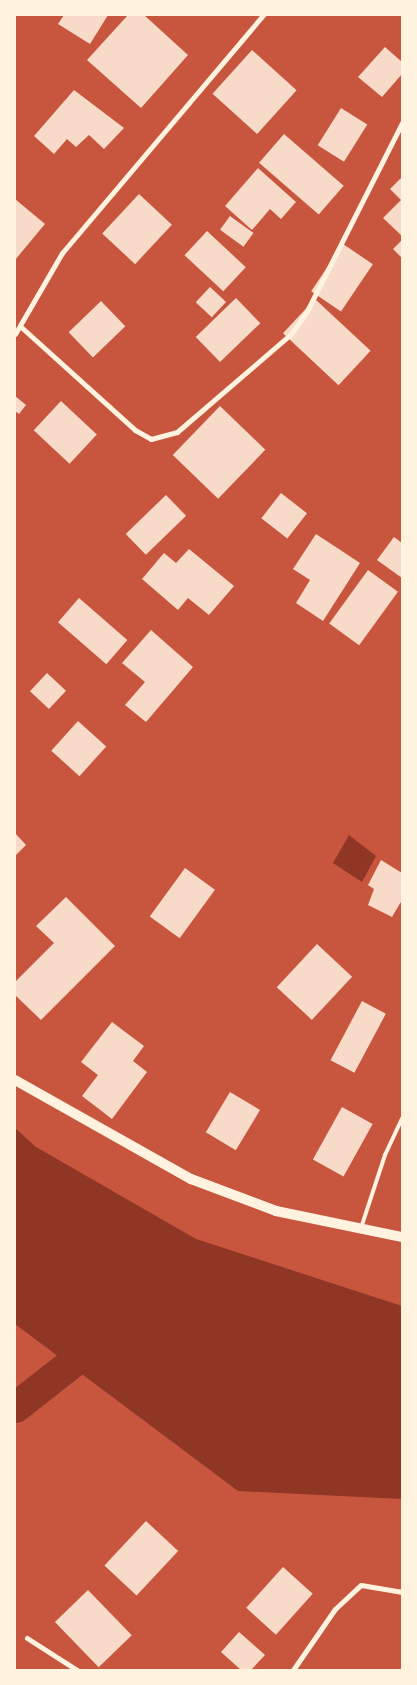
<!DOCTYPE html>
<html>
<head>
<meta charset="utf-8">
<style>
	body { margin:0 }
	#map { position:relative; width:417px; height:1685px; overflow:hidden; background:#c8553d; font-family:Figtree,sans-serif }
	div>[style] { position:absolute }
	.water>* { inset:0; background:#8f3625 }
	.canal>* { height:31px; margin:-15.5px; padding:0 15.5px; transform-origin:15.5px; border-radius:15.5px; background:#8f3625 }
	.building>* { inset:0; background:#f7dbc8; transform-origin:0 0 }
	.service>* { height:4px; margin:-2px; padding:0 2px; transform-origin:2px; border-radius:2px; background:#fff3e0 }
	.minor>* { height:5px; margin:-2.5px; padding:0 2.5px; transform-origin:2.5px; border-radius:2.5px; background:#fff3e0 }
	.secondary>* { height:10px; margin:-5px; padding:0 5px; transform-origin:5px; border-radius:5px; background:#fff3e0 }
	span { translate:-50% -50%; white-space:nowrap; text-align:center; line-height:1.15; -webkit-text-stroke:4px #fff3e0; paint-order:stroke }
	.frame { position:absolute; inset:0; border:16px solid #fff3e0; pointer-events:none }
</style>
</head>
<body>
<div id="map">
	<div class="water">
		<div style="clip-path:polygon(349px 835px,376px 856px,362px 882px,333px 863px)"></div>
		<div style="clip-path:polygon(15px 1128px,36px 1147px,196px 1239px,402px 1306px,402px 1499px,238px 1491px,15px 1324px)"></div>
	</div>
	<div class="canal">
		<div style="left:15px;top:1407px;width:112px;rotate:-38.1deg"></div>
	</div>
	<div class="building">
		<div style="clip-path:polygon(64px 15px,108px 15px,90px 44px,58px 24px)"></div>
		<div style="clip-path:polygon(128px 15px,144px 15px,188px 55px,141px 108px,87px 60px)"></div>
		<div style="clip-path:polygon(385px 47px,402px 62px,402px 74px,382px 97px,358px 77px)"></div>
		<div style="left:252px;top:50px;width:60px;height:59px;rotate:42deg"></div>
		<div style="clip-path:polygon(74px 90px,124px 128px,104px 149px,89px 135px,76px 147px,67px 139px,54px 154px,34px 136px)"></div>
		<div style="left:341px;top:108px;width:31px;height:44px;rotate:32deg"></div>
		<div style="left:284px;top:134px;width:79px;height:38px;rotate:41deg"></div>
		<div style="clip-path:polygon(258px 168px,296px 202px,281px 219px,270px 209px,252px 230px,225px 206px)"></div>
		<div style="clip-path:polygon(402px 177px,402px 236px,383px 218px,401px 200px,390px 189px)"></div>
		<div style="left:139px;top:194px;width:45px;height:54px;rotate:43deg"></div>
		<div style="clip-path:polygon(15px 199px,45px 224px,15px 260px)"></div>
		<div style="left:230px;top:216px;width:29px;height:17px;rotate:36deg"></div>
		<div style="left:207px;top:231px;width:53px;height:33px;rotate:43deg"></div>
		<div style="clip-path:polygon(402px 240px,402px 258px,393px 249px)"></div>
		<div style="left:343px;top:244px;width:36px;height:57px;rotate:34deg"></div>
		<div style="left:210px;top:287px;width:22px;height:21px;rotate:43deg"></div>
		<div style="left:236px;top:298px;width:35px;height:56px;rotate:46deg"></div>
		<div style="left:315px;top:299px;width:76px;height:47px;rotate:43deg"></div>
		<div style="left:101px;top:301px;width:35px;height:45px;rotate:46deg"></div>
		<div style="clip-path:polygon(15px 396px,26px 405px,19px 414px,15px 411px)"></div>
		<div style="left:61px;top:401px;width:49px;height:40px;rotate:43deg"></div>
		<div style="left:220px;top:406px;width:63px;height:68px;rotate:44deg"></div>
		<div style="left:281px;top:493px;width:33px;height:32px;rotate:38deg"></div>
		<div style="left:166px;top:495px;width:29px;height:56px;rotate:46deg"></div>
		<div style="clip-path:polygon(316px 534px,360px 563px,323px 621px,296px 603px,310px 580px,293px 569px)"></div>
		<div style="clip-path:polygon(394px 537px,402px 543px,402px 578px,377px 560px)"></div>
		<div style="clip-path:polygon(189px 549px,234px 586px,209px 615px,188px 598px,178px 610px,142px 579px,164px 553px,176px 563px)"></div>
		<div style="left:368px;top:570px;width:37px;height:66px;rotate:36deg"></div>
		<div style="left:79px;top:598px;width:64px;height:32px;rotate:41deg"></div>
		<div style="clip-path:polygon(151px 630px,193px 667px,146px 722px,125px 705px,145px 682px,122px 663px)"></div>
		<div style="left:47px;top:673px;width:26px;height:25px;rotate:43deg"></div>
		<div style="left:78px;top:721px;width:38px;height:40px;rotate:42deg"></div>
		<div style="clip-path:polygon(15px 833px,26px 845px,15px 856px)"></div>
		<div style="clip-path:polygon(381px 860px,402px 873px,402px 900px,392px 917px,368px 905px,374px 889px,368px 885px)"></div>
		<div style="left:185px;top:868px;width:37px;height:60px;rotate:36deg"></div>
		<div style="clip-path:polygon(66px 897px,115px 946px,41px 1020px,15px 995px,15px 982px,54px 943px,36px 926px)"></div>
		<div style="left:317px;top:944px;width:48px;height:59px;rotate:43deg"></div>
		<div style="left:362px;top:1001px;width:27px;height:67px;rotate:28deg"></div>
		<div style="clip-path:polygon(112px 1022px,144px 1046px,133px 1061px,147px 1072px,112px 1119px,82px 1096px,98px 1075px,81px 1062px)"></div>
		<div style="left:230px;top:1092px;width:35px;height:47px;rotate:31deg"></div>
		<div style="left:342px;top:1107px;width:35px;height:60px;rotate:29deg"></div>
		<div style="left:146px;top:1521px;width:44px;height:61px;rotate:43deg"></div>
		<div style="left:283px;top:1567px;width:40px;height:55px;rotate:42deg"></div>
		<div style="left:88px;top:1590px;width:63px;height:46px;rotate:46deg"></div>
		<div style="clip-path:polygon(239px 1632px,265px 1655px,251px 1670px,241px 1670px,221px 1652px)"></div>
	</div>
	<div class="service">
		<div style="left:361px;top:1228px;width:77px;rotate:-71.8deg"></div>
		<div style="left:385px;top:1155px;width:40px;rotate:-65deg"></div>
	</div>
	<div class="minor">
		<div style="left:20px;top:326px;width:155px;rotate:42.1deg"></div>
		<div style="left:135px;top:430px;width:18px;rotate:29deg"></div>
		<div style="left:151px;top:439px;width:27px;rotate:-15deg"></div>
		<div style="left:177px;top:432px;width:150px;rotate:-40.7deg"></div>
		<div style="left:291px;top:334px;width:28px;rotate:-55deg"></div>
		<div style="left:307px;top:311px;width:211px;rotate:-63.2deg"></div>
		<div style="left:15px;top:334px;width:94px;rotate:-59.9deg"></div>
		<div style="left:62px;top:253px;width:312px;rotate:-49.8deg"></div>
		<div style="left:27px;top:1638px;width:59px;rotate:32.6deg"></div>
		<div style="left:293px;top:1670px;width:74px;rotate:-55.5deg"></div>
		<div style="left:335px;top:1609px;width:35px;rotate:-43deg"></div>
		<div style="left:361px;top:1585px;width:42px;rotate:9.7deg"></div>
	</div>
	<div class="secondary">
		<div style="left:15px;top:1080px;width:202px;rotate:29.4deg"></div>
		<div style="left:191px;top:1179px;width:91px;rotate:20.6deg"></div>
		<div style="left:276px;top:1211px;width:129px;rotate:11.7deg"></div>
	</div>
	<div class="frame"></div>
</div>
</body>
</html>
